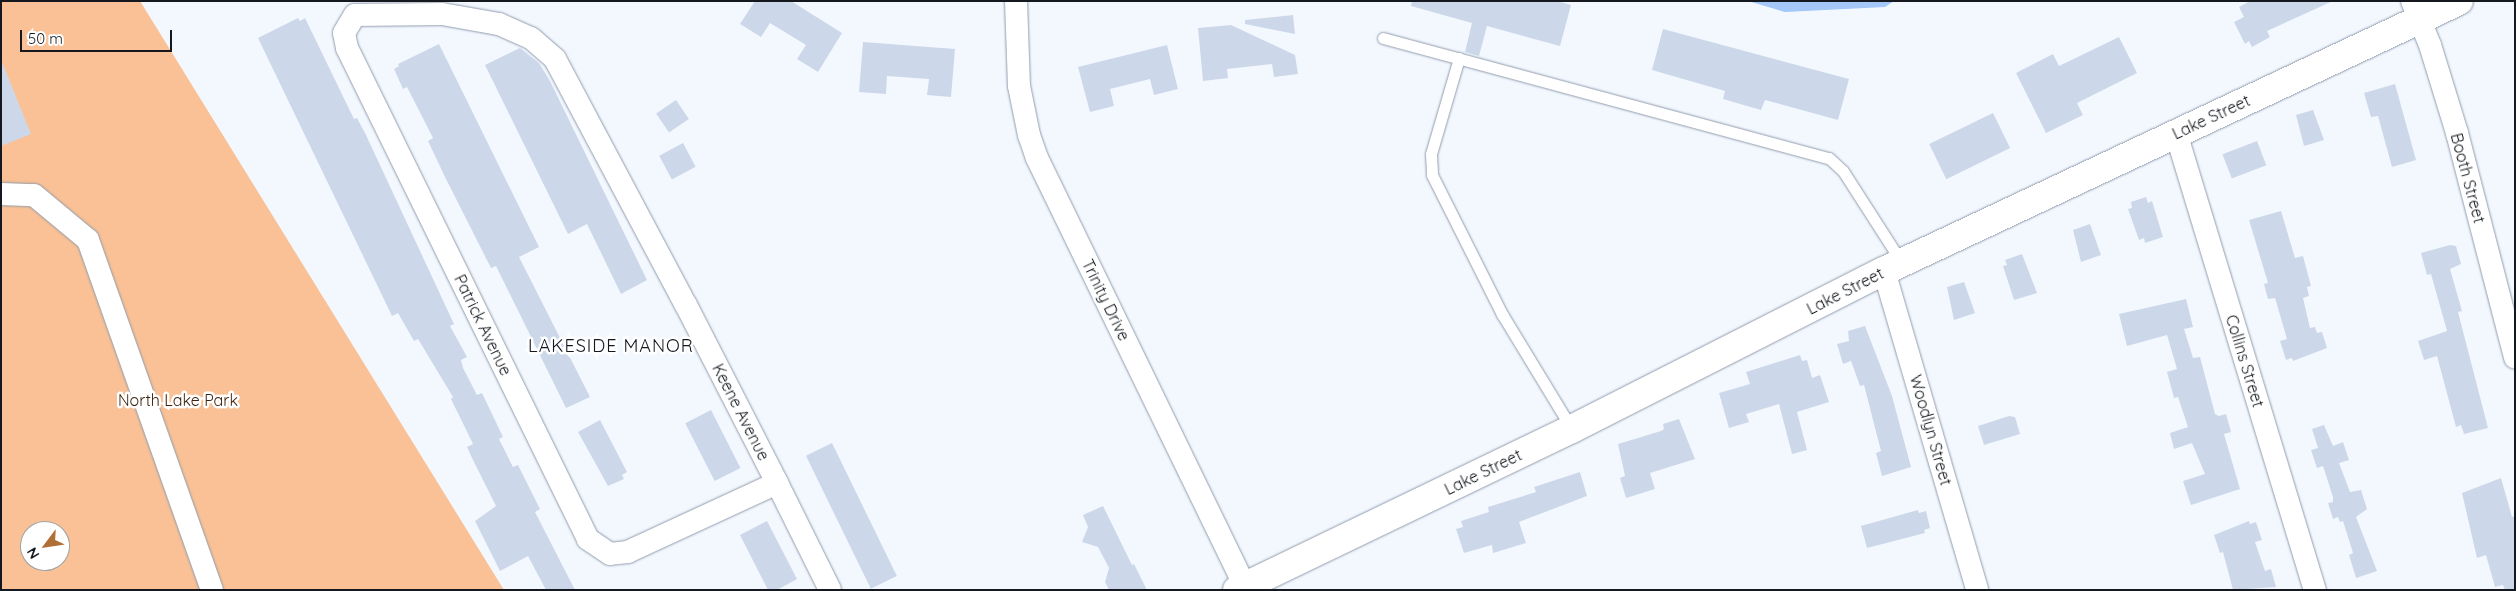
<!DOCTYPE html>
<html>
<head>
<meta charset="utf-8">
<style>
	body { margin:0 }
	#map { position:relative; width:2516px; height:591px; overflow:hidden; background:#f3f8ff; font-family:Quicksand,sans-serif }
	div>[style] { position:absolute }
	.green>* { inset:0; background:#f9c195 }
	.water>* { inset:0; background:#a2c7f8 }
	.building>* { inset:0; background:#ccd8e9; transform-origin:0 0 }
	.roads { filter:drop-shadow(0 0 1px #919cac) drop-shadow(0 0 1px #919cac) }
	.service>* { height:11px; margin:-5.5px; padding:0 5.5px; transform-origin:5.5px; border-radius:5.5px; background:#fff }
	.minor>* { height:22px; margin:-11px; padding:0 11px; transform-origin:11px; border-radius:11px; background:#fff }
	.tertiary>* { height:28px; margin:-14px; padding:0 14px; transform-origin:14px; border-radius:14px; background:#fff }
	span { translate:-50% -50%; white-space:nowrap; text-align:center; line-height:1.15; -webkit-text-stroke:5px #fff; paint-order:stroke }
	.street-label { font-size:16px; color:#15191f }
	.park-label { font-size:16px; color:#3d230d }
	.neighbourhood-label { font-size:18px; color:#15191f; letter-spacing:1px }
	.frame { position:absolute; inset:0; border:2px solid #15191f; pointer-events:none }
	.north { position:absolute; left:20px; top:521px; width:50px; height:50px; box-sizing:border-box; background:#fff; border:1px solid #a1a3a5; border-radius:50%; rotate:239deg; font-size:14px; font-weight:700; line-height:20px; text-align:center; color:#15191f }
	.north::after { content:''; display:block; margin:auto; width:18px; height:22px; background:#af6f37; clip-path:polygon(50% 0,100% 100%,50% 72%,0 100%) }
	.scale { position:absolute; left:20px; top:30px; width:152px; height:22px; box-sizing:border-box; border:2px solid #15191f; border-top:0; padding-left:6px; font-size:15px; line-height:18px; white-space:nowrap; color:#15191f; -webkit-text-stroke:4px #fff; paint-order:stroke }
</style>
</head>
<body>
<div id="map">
	<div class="green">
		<div style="clip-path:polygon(evenodd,1px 1px,140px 1px,504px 590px,1px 590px,1px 1px,30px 531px,60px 531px,60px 561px,30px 561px,30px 531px)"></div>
	</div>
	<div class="water">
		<div style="clip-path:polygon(1748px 1px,1894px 1px,1885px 7px,1785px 12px)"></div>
	</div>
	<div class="building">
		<div style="clip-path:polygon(755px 1px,791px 1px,842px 33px,818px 72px,797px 59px,806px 45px,770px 23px,761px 37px,740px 24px)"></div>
		<div style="clip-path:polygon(1412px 1px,1557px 1px,1571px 5px,1560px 46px,1487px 26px,1479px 56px,1465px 52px,1472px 23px,1411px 6px)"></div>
		<div style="clip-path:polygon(2250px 1px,2333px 1px,2267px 31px,2270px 37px,2252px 47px,2249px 41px,2245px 44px,2234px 22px,2244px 17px,2239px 7px)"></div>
		<div style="clip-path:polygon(1293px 15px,1295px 34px,1245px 24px,1245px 20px)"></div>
		<div style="clip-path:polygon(298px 18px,300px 21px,305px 18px,354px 119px,357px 118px,366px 135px,454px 324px,450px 326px,467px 357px,461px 360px,463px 368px,477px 395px,482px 393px,503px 437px,499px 439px,513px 467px,518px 465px,540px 509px,535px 512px,575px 590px,546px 590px,528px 556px,500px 571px,475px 521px,496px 506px,472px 458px,467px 447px,473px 444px,451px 399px,453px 397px,418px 339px,414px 341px,398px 313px,392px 316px,258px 38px)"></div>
		<div style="clip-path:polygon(1231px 25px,1295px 55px,1298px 74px,1274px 77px,1272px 64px,1227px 69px,1228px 78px,1203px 81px,1198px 28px)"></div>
		<div style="clip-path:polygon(1663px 29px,1849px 79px,1838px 120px,1765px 100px,1761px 110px,1723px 99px,1725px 91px,1652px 70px)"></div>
		<div style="clip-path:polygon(2119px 37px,2137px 73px,2077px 103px,2083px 115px,2046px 133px,2016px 73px,2053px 54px,2059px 66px)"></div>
		<div style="clip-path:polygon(863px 42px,955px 49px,951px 97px,927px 95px,929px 79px,887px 76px,886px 94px,859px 92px)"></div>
		<div style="clip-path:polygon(439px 44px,539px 247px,519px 257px,590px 397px,566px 408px,496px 266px,491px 268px,445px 177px,428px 141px,433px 138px,407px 87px,403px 89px,394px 69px,399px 66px,398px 64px)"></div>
		<div style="clip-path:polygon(1167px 45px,1178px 89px,1154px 95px,1150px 79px,1110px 89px,1114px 106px,1090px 112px,1078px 67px)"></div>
		<div style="clip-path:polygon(520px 48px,539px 63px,550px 81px,647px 280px,621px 294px,587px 224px,568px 234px,485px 65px)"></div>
		<div style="clip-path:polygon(2px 62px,31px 134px,1px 146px,1px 63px)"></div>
		<div style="clip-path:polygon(2395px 84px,2416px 160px,2392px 167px,2378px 116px,2371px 117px,2364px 93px)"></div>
		<div style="left:676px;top:100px;width:23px;height:24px;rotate:56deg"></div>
		<div style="clip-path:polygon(2313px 110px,2324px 140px,2304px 146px,2296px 115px)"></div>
		<div style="left:1993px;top:113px;width:39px;height:71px;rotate:64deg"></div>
		<div style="left:2257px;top:141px;width:26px;height:37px;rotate:69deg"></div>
		<div style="left:683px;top:143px;width:27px;height:27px;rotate:62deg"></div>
		<div style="clip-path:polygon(2146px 197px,2148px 203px,2152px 201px,2163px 237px,2145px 243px,2144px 238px,2139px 240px,2128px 209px,2132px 208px,2131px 202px)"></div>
		<div style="clip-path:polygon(2281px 211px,2295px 258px,2303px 256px,2311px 286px,2307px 287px,2309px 296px,2303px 298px,2310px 328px,2315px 327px,2317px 333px,2322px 332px,2327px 348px,2293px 361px,2292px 358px,2286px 360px,2280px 341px,2287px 339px,2275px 298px,2268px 299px,2264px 284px,2268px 283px,2249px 220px)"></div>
		<div style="clip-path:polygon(2090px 224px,2101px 255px,2081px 262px,2073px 230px)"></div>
		<div style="clip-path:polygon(2450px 245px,2456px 246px,2461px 264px,2450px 269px,2462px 311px,2458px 312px,2488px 428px,2464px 434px,2461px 425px,2456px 427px,2437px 356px,2424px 360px,2418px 341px,2447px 331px,2431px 274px,2427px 275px,2421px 253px)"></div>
		<div style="clip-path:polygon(2022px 254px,2037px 293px,2014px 300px,2003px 266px,2007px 265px,2005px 260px)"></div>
		<div style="clip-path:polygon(1964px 282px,1975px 313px,1954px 320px,1947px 287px)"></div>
		<div style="clip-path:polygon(2186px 299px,2193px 327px,2184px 329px,2193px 358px,2200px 357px,2215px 414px,2219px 416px,2226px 414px,2231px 432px,2224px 434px,2240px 489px,2191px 505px,2183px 481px,2205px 474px,2192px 443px,2174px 449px,2170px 433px,2188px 427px,2178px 397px,2174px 398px,2167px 372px,2177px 369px,2167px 335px,2127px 346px,2119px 314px)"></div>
		<div style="clip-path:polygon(1865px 326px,1892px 396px,1911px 467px,1882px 476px,1876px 453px,1881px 451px,1864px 385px,1860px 386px,1851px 361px,1843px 364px,1837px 344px,1849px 341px,1848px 331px)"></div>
		<div style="clip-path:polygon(1800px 355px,1802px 361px,1807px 360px,1812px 378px,1820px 375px,1829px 402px,1797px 412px,1807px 450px,1792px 454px,1779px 404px,1746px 414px,1749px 422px,1729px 428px,1719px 393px,1750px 384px,1746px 372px)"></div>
		<div style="left:711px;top:410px;width:65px;height:29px;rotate:63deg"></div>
		<div style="clip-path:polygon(2009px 416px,2015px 417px,2020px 434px,1984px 445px,1978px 426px)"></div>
		<div style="clip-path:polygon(1679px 419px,1695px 459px,1650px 473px,1655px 489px,1626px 498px,1620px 478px,1625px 476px,1618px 444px,1661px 431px,1664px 429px,1663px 424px)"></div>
		<div style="clip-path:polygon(600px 420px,627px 472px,622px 475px,624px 479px,608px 486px,578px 432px)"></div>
		<div style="clip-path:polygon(2324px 425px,2333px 446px,2343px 442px,2349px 460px,2339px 463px,2350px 492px,2361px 490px,2367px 509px,2356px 517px,2377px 571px,2356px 578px,2349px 555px,2353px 553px,2343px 521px,2340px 522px,2338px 517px,2333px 519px,2328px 503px,2333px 502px,2333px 497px,2323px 466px,2317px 468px,2311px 450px,2318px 448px,2312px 429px)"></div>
		<div style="left:832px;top:443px;width:148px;height:29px;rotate:64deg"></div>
		<div style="clip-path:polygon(1580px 472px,1587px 496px,1519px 522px,1526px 543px,1493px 553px,1492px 545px,1464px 553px,1456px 529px,1463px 527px,1461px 521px,1489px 512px,1488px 507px,1536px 492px,1534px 487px)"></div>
		<div style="clip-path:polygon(2501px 478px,2512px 517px,2515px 516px,2515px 590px,2505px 590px,2503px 585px,2495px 587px,2486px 555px,2477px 558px,2462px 493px)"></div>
		<div style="clip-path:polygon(1103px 506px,1132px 565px,1134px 564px,1147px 590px,1109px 590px,1105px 582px,1109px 568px,1098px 547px,1082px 542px,1088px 527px,1083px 515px)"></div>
		<div style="clip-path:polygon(1918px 510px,1919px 513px,1926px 511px,1930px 528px,1924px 530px,1925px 533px,1867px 548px,1861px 526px)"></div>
		<div style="clip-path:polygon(767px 521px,797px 579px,777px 590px,768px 590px,740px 535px)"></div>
		<div style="clip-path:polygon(2249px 521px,2250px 524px,2256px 522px,2262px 540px,2255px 542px,2265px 571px,2271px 569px,2276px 587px,2233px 590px,2223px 552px,2220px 553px,2214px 535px)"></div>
	</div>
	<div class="roads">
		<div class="service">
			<div style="left:1383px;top:38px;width:462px;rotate:15.1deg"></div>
			<div style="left:1829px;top:158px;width:19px;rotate:43deg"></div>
			<div style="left:1843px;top:171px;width:109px;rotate:57.3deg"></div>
			<div style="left:1459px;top:58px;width:100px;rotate:106.3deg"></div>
			<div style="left:1431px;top:154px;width:21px;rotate:87deg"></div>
			<div style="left:1432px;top:175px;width:156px;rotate:63.3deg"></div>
			<div style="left:1502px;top:314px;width:135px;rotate:58.7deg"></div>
		</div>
		<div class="minor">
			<div style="left:1016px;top:1px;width:85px;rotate:88deg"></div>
			<div style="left:1019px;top:86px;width:50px;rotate:78.5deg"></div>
			<div style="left:1029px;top:135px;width:24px;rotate:71deg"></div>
			<div style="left:1037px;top:158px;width:480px;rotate:64.1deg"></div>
			<div style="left:2412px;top:1px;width:48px;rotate:67.8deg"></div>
			<div style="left:2430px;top:45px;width:92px;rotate:72.9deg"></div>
			<div style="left:2457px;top:133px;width:232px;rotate:75.5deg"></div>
			<div style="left:2176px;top:133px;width:478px;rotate:73.1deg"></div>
			<div style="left:1px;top:194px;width:33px;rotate:2deg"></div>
			<div style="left:34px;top:195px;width:70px;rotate:39.8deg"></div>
			<div style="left:88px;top:240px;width:371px;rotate:70.5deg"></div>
			<div style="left:1884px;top:271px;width:332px;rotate:73.7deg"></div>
			<div style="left:777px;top:483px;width:164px;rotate:155.2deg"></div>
			<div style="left:628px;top:552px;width:18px;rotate:174deg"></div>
			<div style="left:610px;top:554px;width:27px;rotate:-146deg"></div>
			<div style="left:588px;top:539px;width:547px;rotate:-116.14deg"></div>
			<div style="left:347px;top:48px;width:15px;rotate:-101deg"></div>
			<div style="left:344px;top:33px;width:21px;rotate:-59deg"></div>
			<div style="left:355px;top:15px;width:87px;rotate:-0.7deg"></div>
			<div style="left:442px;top:14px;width:58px;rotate:10deg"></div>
			<div style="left:499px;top:24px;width:35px;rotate:24deg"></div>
			<div style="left:531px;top:38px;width:32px;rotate:41deg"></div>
			<div style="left:555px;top:59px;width:279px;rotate:62deg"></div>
			<div style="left:686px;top:305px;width:200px;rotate:62.9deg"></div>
			<div style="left:777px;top:483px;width:119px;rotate:63.6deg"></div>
		</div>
		<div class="tertiary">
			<div style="left:1237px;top:590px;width:372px;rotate:-25.7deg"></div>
			<div style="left:1572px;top:429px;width:350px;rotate:-26.9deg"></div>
			<div style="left:1884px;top:271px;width:635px;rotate:-25.15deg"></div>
		</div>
	</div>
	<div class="street-label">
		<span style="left:2211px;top:117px;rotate:-25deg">Lake Street</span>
		<span style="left:2468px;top:178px;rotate:75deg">Booth Street</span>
		<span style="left:1845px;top:291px;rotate:-27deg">Lake Street</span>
		<span style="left:1106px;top:300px;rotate:64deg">Trinity Drive</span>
		<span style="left:483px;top:325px;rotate:64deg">Patrick Avenue</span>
		<span style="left:2245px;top:361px;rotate:73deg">Collins Street</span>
		<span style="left:741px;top:412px;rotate:63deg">Keene Avenue</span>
		<span style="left:1931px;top:430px;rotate:74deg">Woodlyn Street</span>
		<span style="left:1483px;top:472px;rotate:-26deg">Lake Street</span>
	</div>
	<div class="park-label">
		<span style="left:178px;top:400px">North Lake Park</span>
	</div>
	<div class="neighbourhood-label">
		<span style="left:611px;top:346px">LAKESIDE MANOR</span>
	</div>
	<div class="frame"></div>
	<div class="north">N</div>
	<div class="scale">50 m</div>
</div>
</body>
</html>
